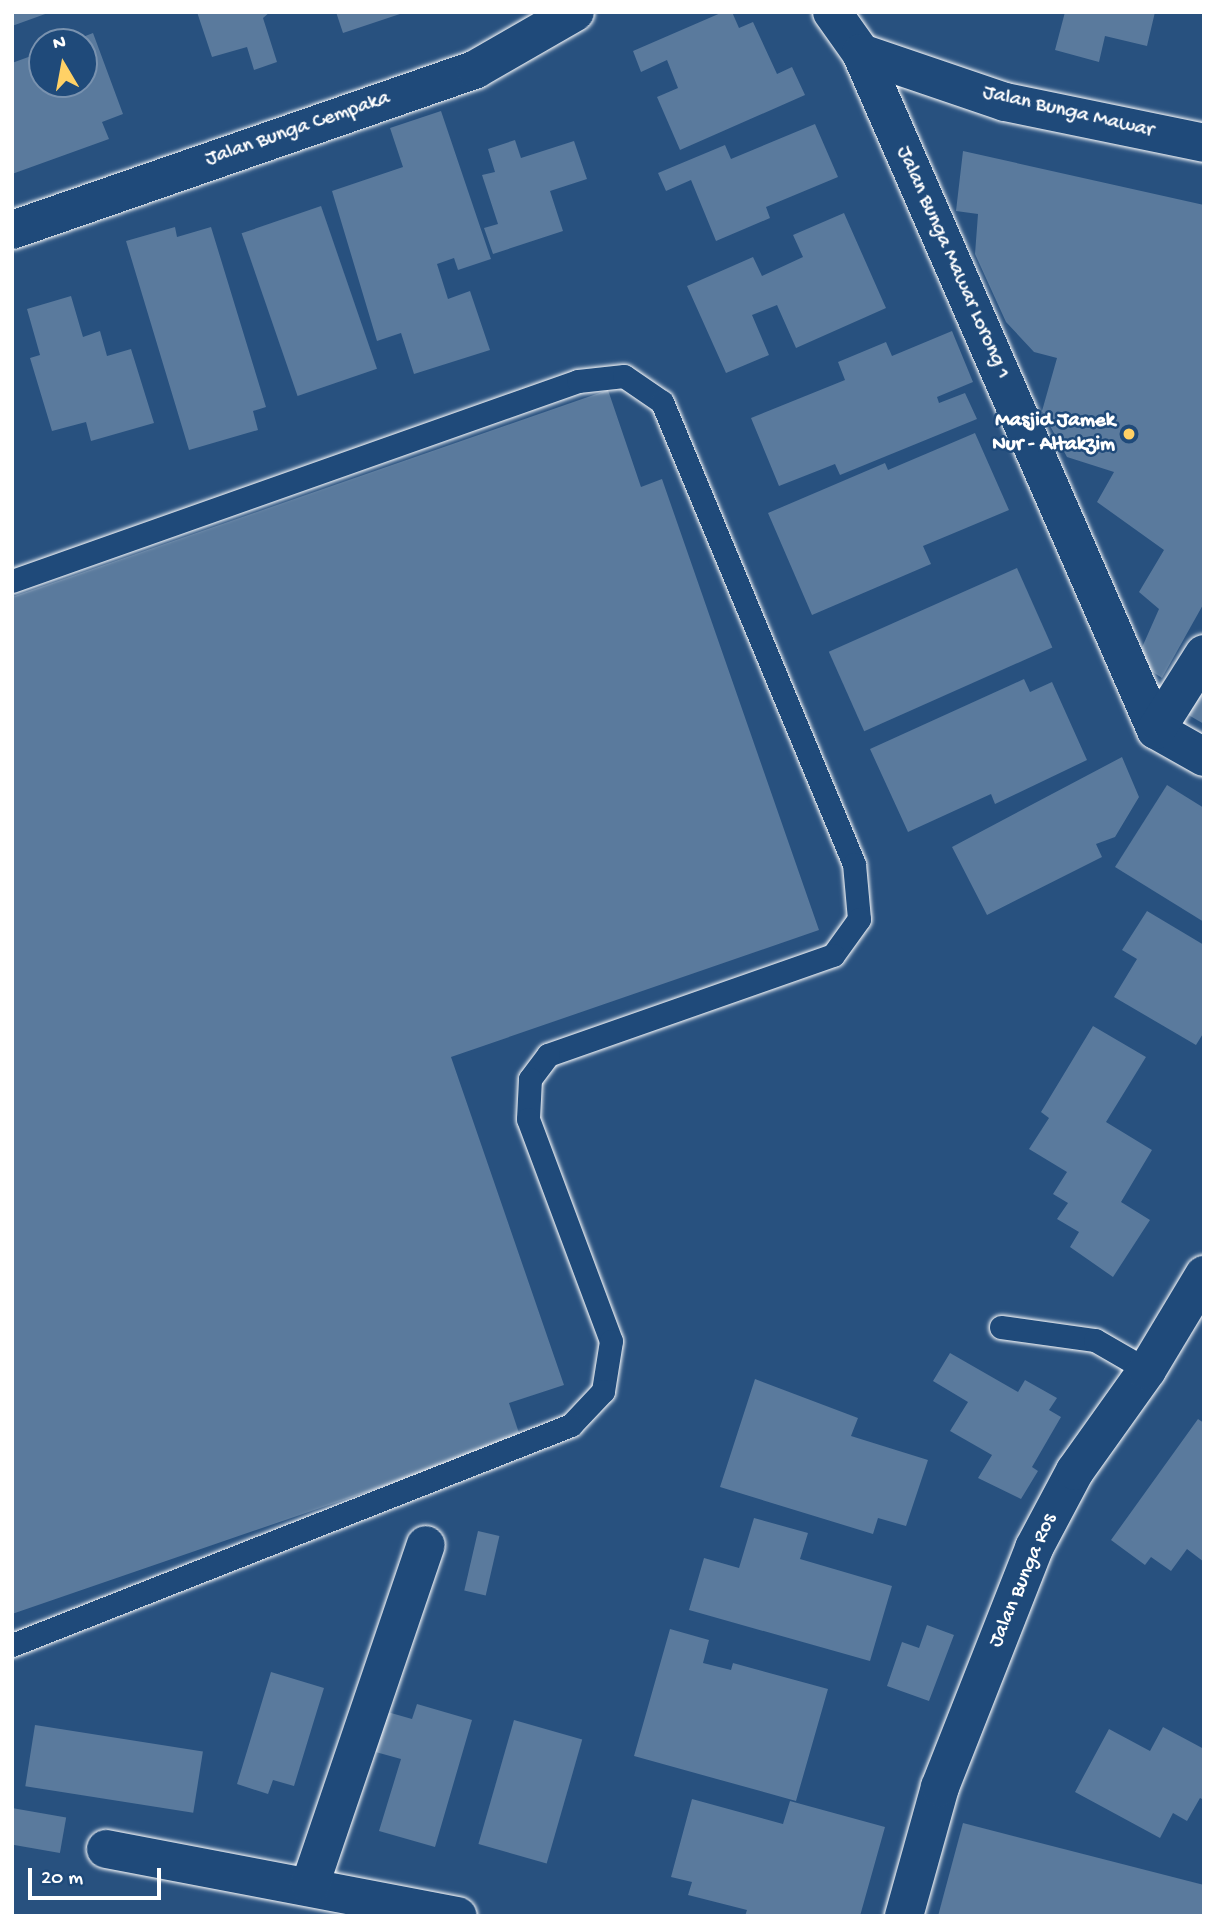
<!DOCTYPE html>
<html>
<head>
<meta charset="utf-8">
<style>
	body { margin:0 }
	#map { position:relative; width:1216px; height:1928px; overflow:hidden; background:#28517f; font-family:"Gochi Hand",sans-serif }
	div>[style] { position:absolute }
	.building>* { inset:0; background:#5a7a9d; transform-origin:0 0 }
	.roads { filter:drop-shadow(0 0 2px #fff) drop-shadow(0 0 2px #fff) }
	.service>* { height:23px; margin:-11.5px; padding:0 11.5px; transform-origin:11.5px; border-radius:11.5px; background:#1f4a7a }
	.minor>* { height:38px; margin:-19px; padding:0 19px; transform-origin:19px; border-radius:19px; background:#1f4a7a }
	.dots>* { width:19px; height:19px; translate:-50% -50%; box-sizing:border-box; border:4px solid #1f4a7a; border-radius:50% }
	span { translate:-50% -50%; white-space:nowrap; text-align:center; line-height:1.15; -webkit-text-stroke:5px #1f4a7a; paint-order:stroke }
	.street-label { font-size:21px; color:#fff }
	.poi-label { font-size:21px; color:#fff; font-weight:700 }
	.right { translate:-100% -50%; text-align:right }
	.frame { position:absolute; inset:0; border:14px solid #fff; pointer-events:none }
	.north { position:absolute; left:28px; top:28px; width:70px; height:70px; box-sizing:border-box; background:#1f4a7a; border:2px solid #7992af; border-radius:50%; rotate:350deg; font-size:19px; font-weight:700; line-height:28px; text-align:center; color:#fff }
	.north::after { content:''; display:block; margin:auto; width:24px; height:32px; background:#ffd166; clip-path:polygon(50% 0,100% 100%,50% 72%,0 100%) }
	.scale { position:absolute; left:28px; top:1868px; width:133px; height:32px; box-sizing:border-box; border:4px solid #fff; border-top:0; padding-left:9px; font-size:21px; line-height:24px; white-space:nowrap; color:#fff; -webkit-text-stroke:5px #1f4a7a; paint-order:stroke }
</style>
</head>
<body>
<div id="map">
	<div class="building">
		<div style="clip-path:polygon(12px 12px,48px 12px,48px 13px,12px 26px)"></div>
		<div style="clip-path:polygon(197px 12px,270px 12px,263px 18px,277px 62px,254px 70px,247px 47px,212px 57px)"></div>
		<div style="clip-path:polygon(336px 12px,403px 12px,403px 13px,343px 33px)"></div>
		<div style="clip-path:polygon(723px 12px,732px 12px,739px 28px,753px 22px,777px 74px,792px 67px,805px 95px,680px 150px,657px 97px,678px 88px,667px 60px,641px 72px,633px 51px)"></div>
		<div style="clip-path:polygon(1065px 12px,1155px 12px,1147px 46px,1105px 36px,1099px 62px,1055px 50px)"></div>
		<div style="clip-path:polygon(93px 33px,123px 114px,102px 122px,109px 139px,12px 174px,12px 63px,42px 52px,42px 84px,84px 84px,84px 42px,70px 42px)"></div>
		<div style="clip-path:polygon(441px 111px,491px 259px,458px 270px,454px 258px,437px 264px,448px 299px,470px 291px,490px 350px,414px 374px,401px 333px,377px 341px,332px 191px,403px 167px,390px 128px)"></div>
		<div style="clip-path:polygon(815px 124px,838px 177px,766px 207px,770px 218px,716px 241px,691px 180px,666px 191px,658px 173px,725px 145px,731px 159px)"></div>
		<div style="clip-path:polygon(515px 140px,521px 158px,574px 141px,587px 179px,550px 191px,563px 231px,493px 254px,484px 228px,498px 224px,482px 175px,495px 172px,488px 149px)"></div>
		<div style="clip-path:polygon(963px 151px,1204px 205px,1204px 603px,1162px 678px,1136px 661px,1159px 609px,1139px 592px,1164px 550px,1097px 502px,1114px 472px,1067px 457px,1042px 411px,1057px 358px,1034px 352px,1006px 322px,975px 254px,978px 214px,956px 211px)"></div>
		<div style="left:321px;top:206px;width:172px;height:84px;rotate:71deg"></div>
		<div style="clip-path:polygon(844px 213px,886px 308px,796px 348px,777px 305px,752px 315px,769px 355px,726px 373px,687px 286px,753px 257px,762px 276px,803px 257px,793px 235px)"></div>
		<div style="clip-path:polygon(175px 227px,177px 237px,211px 227px,266px 407px,253px 411px,258px 430px,189px 450px,126px 241px)"></div>
		<div style="clip-path:polygon(71px 296px,83px 337px,100px 331px,107px 356px,131px 349px,154px 423px,91px 441px,86px 422px,52px 431px,30px 358px,40px 355px,27px 309px)"></div>
		<div style="clip-path:polygon(952px 331px,973px 382px,937px 397px,939px 403px,965px 393px,977px 419px,840px 475px,835px 464px,779px 486px,751px 418px,845px 380px,838px 362px,886px 342px,892px 356px)"></div>
		<div style="clip-path:polygon(608px 390px,641px 487px,662px 479px,819px 930px,451px 1057px,564px 1385px,509px 1403px,521px 1439px,12px 1614px,12px 597px)"></div>
		<div style="clip-path:polygon(975px 433px,1009px 510px,923px 546px,931px 564px,812px 615px,768px 513px,885px 463px,888px 470px)"></div>
		<div style="left:1017px;top:568px;width:87px;height:206px;rotate:66deg"></div>
		<div style="clip-path:polygon(1024px 679px,1030px 692px,1052px 682px,1087px 760px,995px 804px,991px 794px,908px 832px,870px 749px)"></div>
		<div style="clip-path:polygon(1204px 682px,1204px 724px,1185px 713px)"></div>
		<div style="clip-path:polygon(1122px 757px,1139px 797px,1115px 837px,1096px 844px,1102px 857px,987px 915px,952px 847px)"></div>
		<div style="clip-path:polygon(1167px 785px,1204px 808px,1204px 922px,1115px 867px)"></div>
		<div style="clip-path:polygon(1147px 911px,1204px 945px,1204px 1032px,1196px 1045px,1114px 997px,1137px 959px,1122px 950px)"></div>
		<div style="clip-path:polygon(1093px 1026px,1146px 1057px,1106px 1122px,1152px 1150px,1121px 1202px,1150px 1220px,1113px 1277px,1070px 1247px,1079px 1232px,1057px 1219px,1068px 1203px,1053px 1194px,1067px 1172px,1029px 1149px,1049px 1118px,1041px 1112px)"></div>
		<div style="clip-path:polygon(950px 1353px,1018px 1392px,1025px 1380px,1057px 1398px,1049px 1410px,1061px 1417px,1032px 1467px,1038px 1471px,1021px 1499px,978px 1478px,992px 1455px,950px 1431px,968px 1402px,933px 1381px)"></div>
		<div style="clip-path:polygon(755px 1379px,858px 1418px,851px 1436px,928px 1460px,906px 1526px,878px 1518px,873px 1534px,720px 1487px)"></div>
		<div style="clip-path:polygon(1198px 1419px,1204px 1423px,1204px 1562px,1187px 1549px,1171px 1571px,1151px 1557px,1145px 1565px,1111px 1540px)"></div>
		<div style="clip-path:polygon(754px 1518px,808px 1533px,800px 1559px,892px 1586px,870px 1661px,689px 1610px,704px 1558px,739px 1568px)"></div>
		<div style="left:478px;top:1531px;width:22px;height:61px;rotate:13deg"></div>
		<div style="clip-path:polygon(927px 1625px,954px 1635px,929px 1701px,887px 1686px,902px 1642px,919px 1648px)"></div>
		<div style="clip-path:polygon(670px 1629px,709px 1640px,703px 1663px,731px 1670px,733px 1663px,828px 1689px,796px 1801px,634px 1756px)"></div>
		<div style="clip-path:polygon(271px 1672px,324px 1688px,294px 1786px,273px 1780px,268px 1794px,237px 1784px)"></div>
		<div style="clip-path:polygon(417px 1704px,472px 1720px,435px 1847px,379px 1831px,401px 1759px,372px 1751px,384px 1711px,412px 1719px)"></div>
		<div style="left:514px;top:1720px;width:71px;height:129px;rotate:16deg"></div>
		<div style="left:35px;top:1725px;width:170px;height:62px;rotate:9deg"></div>
		<div style="clip-path:polygon(1163px 1727px,1204px 1749px,1204px 1800px,1200px 1798px,1187px 1821px,1173px 1813px,1160px 1838px,1075px 1792px,1109px 1729px,1150px 1751px)"></div>
		<div style="clip-path:polygon(692px 1799px,783px 1824px,790px 1801px,885px 1827px,860px 1916px,745px 1916px,747px 1910px,688px 1895px,692px 1882px,671px 1877px)"></div>
		<div style="left:12px;top:1808px;width:55px;height:36px;rotate:10deg"></div>
		<div style="clip-path:polygon(963px 1823px,1204px 1885px,1204px 1916px,938px 1916px)"></div>
	</div>
	<div class="roads">
		<div class="service">
			<div style="left:12px;top:581px;width:600px;rotate:-19.46deg"></div>
			<div style="left:578px;top:381px;width:46px;rotate:-6.2deg"></div>
			<div style="left:624px;top:376px;width:46px;rotate:34.4deg"></div>
			<div style="left:662px;top:402px;width:500px;rotate:67.43deg"></div>
			<div style="left:854px;top:864px;width:55px;rotate:84.8deg"></div>
			<div style="left:859px;top:919px;width:44px;rotate:125.8deg"></div>
			<div style="left:833px;top:955px;width:302px;rotate:160.7deg"></div>
			<div style="left:548px;top:1055px;width:30px;rotate:127deg"></div>
			<div style="left:530px;top:1079px;width:40px;rotate:92.9deg"></div>
			<div style="left:528px;top:1119px;width:237px;rotate:69.5deg"></div>
			<div style="left:611px;top:1341px;width:51px;rotate:99.1deg"></div>
			<div style="left:603px;top:1391px;width:47px;rotate:133.3deg"></div>
			<div style="left:571px;top:1425px;width:601px;rotate:158.52deg"></div>
			<div style="left:1001px;top:1327px;width:95px;rotate:7.9deg"></div>
			<div style="left:1095px;top:1340px;width:60px;rotate:30deg"></div>
		</div>
		<div class="minor">
			<div style="left:832px;top:12px;width:50px;rotate:54.7deg"></div>
			<div style="left:861px;top:53px;width:152px;rotate:18.8deg"></div>
			<div style="left:1005px;top:102px;width:203px;rotate:11.6deg"></div>
			<div style="left:861px;top:53px;width:738px;rotate:66.46deg"></div>
			<div style="left:1156px;top:730px;width:55px;rotate:29.4deg"></div>
			<div style="left:12px;top:230px;width:491px;rotate:-19.1deg"></div>
			<div style="left:476px;top:69px;width:114px;rotate:-29.9deg"></div>
			<div style="left:1156px;top:730px;width:90px;rotate:-57.7deg"></div>
			<div style="left:106px;top:1849px;width:358px;rotate:10.8deg"></div>
			<div style="left:310px;top:1885px;width:359px;rotate:-71.2deg"></div>
			<div style="left:904px;top:1916px;width:134px;rotate:-74.4deg"></div>
			<div style="left:940px;top:1787px;width:257px;rotate:-68.5deg"></div>
			<div style="left:1034px;top:1548px;width:87px;rotate:-62deg"></div>
			<div style="left:1075px;top:1471px;width:124px;rotate:-54.5deg"></div>
			<div style="left:1147px;top:1370px;width:111px;rotate:-59deg"></div>
		</div>
	</div>
	<div class="dots">
		<div style="left:1129px;top:434px;background:#ffd166"></div>
	</div>
	<div class="street-label">
		<span style="left:1068px;top:113px;rotate:13deg">Jalan Bunga Mawar</span>
		<span style="left:298px;top:130px;rotate:-19deg">Jalan Bunga Cempaka</span>
		<span style="left:952px;top:263px;rotate:66deg">Jalan Bunga Mawar Lorong 1</span>
		<span style="left:1024px;top:1581px;rotate:-67deg">Jalan Bunga Ros</span>
	</div>
	<div class="poi-label">
		<span class="right" style="left:1115px;top:434px">Masjid Jamek<br>Nur - Altakzim</span>
	</div>
	<div class="frame"></div>
	<div class="north">N</div>
	<div class="scale">20 m</div>
</div>
</body>
</html>
